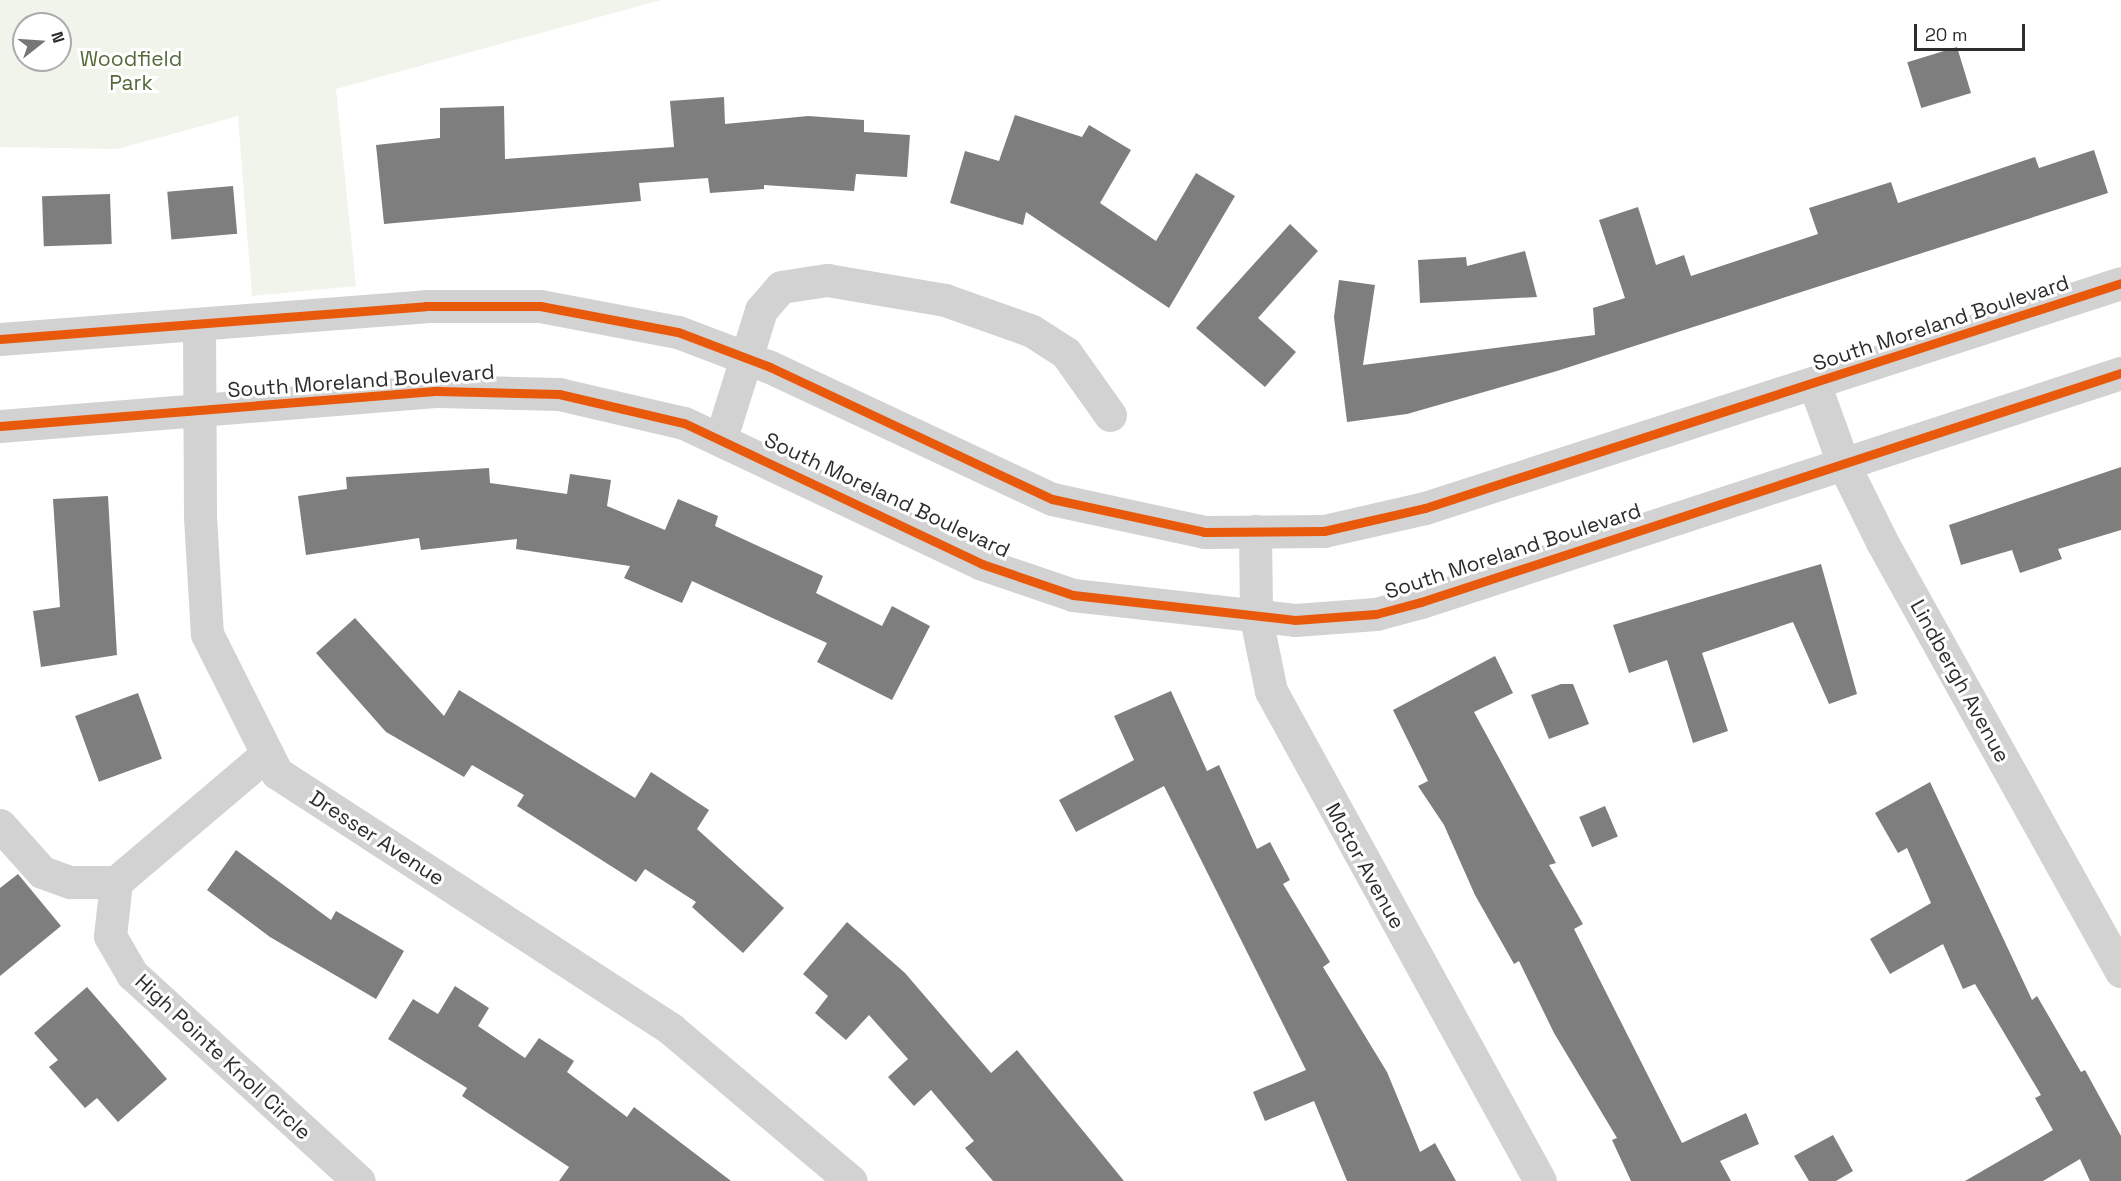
<!DOCTYPE html>
<html>
<head>
<meta charset="utf-8">
<style>
	body { margin:0 }
	#map { position:relative; width:2121px; height:1181px; overflow:hidden; background:#fff; font-family:"Space Grotesk",sans-serif }
	div>[style] { position:absolute }
	.green>* { inset:0; background:#f0f4eb }
	.building>* { inset:0; background:#7e7e7e; transform-origin:0 0 }
	.minor>* { height:33px; margin:-16.5px; padding:0 16.5px; transform-origin:16.5px; border-radius:16.5px; background:#d2d2d2 }
	.cycleway>* { height:9px; margin:-4.5px; padding:0 4.5px; transform-origin:4.5px; border-radius:4.5px; background:#e8590c }
	span { translate:-50% -50%; white-space:nowrap; text-align:center; line-height:1.15; -webkit-text-stroke:6px #fff; paint-order:stroke }
	.park-label { font-size:21px; color:#536a39 }
	.street-label { font-size:21px; color:#2d2d2d }
	.north { position:absolute; left:12px; top:12px; width:60px; height:60px; box-sizing:border-box; background:#fff; border:2px solid #ababab; border-radius:50%; rotate:73deg; font-size:16px; font-weight:700; line-height:24px; text-align:center; color:#2d2d2d }
	.north::after { content:''; display:block; margin:auto; width:21px; height:27px; background:#767676; clip-path:polygon(50% 0,100% 100%,50% 72%,0 100%) }
	.scale { position:absolute; left:1914px; top:24px; width:111px; height:27px; box-sizing:border-box; border:3px solid #2d2d2d; border-top:0; padding-left:8px; font-size:18px; line-height:21px; white-space:nowrap; color:#2d2d2d; -webkit-text-stroke:4px #fff; paint-order:stroke }
</style>
</head>
<body>
<div id="map">
	<div class="green">
		<div style="clip-path:polygon(evenodd,0 0,661px 0,336px 89px,356px 286px,252px 296px,238px 116px,117px 149px,0 147px,0 0,24px 24px,60px 24px,60px 60px,24px 60px,24px 24px)"></div>
	</div>
	<div class="building">
		<div style="left:1957px;top:47px;width:48px;height:52px;rotate:73deg"></div>
		<div style="clip-path:polygon(724px 97px,725px 124px,808px 116px,864px 120px,864px 132px,910px 135px,907px 177px,856px 174px,854px 191px,764px 185px,764px 189px,710px 193px,708px 178px,639px 183px,641px 201px,384px 224px,376px 145px,440px 138px,440px 108px,504px 106px,505px 159px,674px 147px,670px 101px)"></div>
		<div style="clip-path:polygon(1015px 115px,1082px 137px,1089px 125px,1131px 150px,1100px 203px,1156px 241px,1196px 173px,1235px 196px,1169px 308px,1026px 212px,1023px 225px,950px 203px,965px 151px,999px 161px)"></div>
		<div style="clip-path:polygon(2094px 150px,2108px 193px,1557px 371px,1407px 414px,1347px 422px,1334px 317px,1339px 280px,1375px 285px,1363px 365px,1595px 335px,1593px 308px,1625px 298px,1599px 220px,1638px 207px,1656px 265px,1684px 255px,1691px 276px,1818px 234px,1809px 208px,1891px 182px,1898px 203px,2035px 157px,2039px 168px)"></div>
		<div style="left:233px;top:186px;width:48px;height:66px;rotate:85deg"></div>
		<div style="left:110px;top:194px;width:50px;height:68px;rotate:88deg"></div>
		<div style="clip-path:polygon(1290px 224px,1318px 251px,1258px 318px,1296px 352px,1265px 387px,1196px 328px)"></div>
		<div style="clip-path:polygon(1525px 251px,1537px 297px,1420px 303px,1418px 260px,1466px 257px,1467px 266px)"></div>
		<div style="clip-path:polygon(2121px 467px,2121px 530px,2058px 549px,2062px 559px,2020px 573px,2012px 550px,1961px 565px,1949px 525px)"></div>
		<div style="clip-path:polygon(489px 468px,490px 483px,567px 494px,570px 474px,611px 480px,607px 506px,665px 530px,678px 499px,718px 516px,715px 526px,823px 576px,816px 593px,882px 626px,892px 606px,930px 626px,892px 700px,817px 662px,827px 643px,692px 581px,682px 603px,624px 578px,630px 566px,516px 549px,517px 539px,421px 550px,419px 538px,306px 555px,298px 496px,347px 489px,346px 477px)"></div>
		<div style="clip-path:polygon(108px 496px,117px 655px,41px 667px,33px 611px,60px 607px,53px 499px)"></div>
		<div style="clip-path:polygon(1821px 564px,1857px 694px,1829px 704px,1793px 622px,1702px 653px,1728px 731px,1693px 743px,1667px 660px,1629px 673px,1613px 625px)"></div>
		<div style="clip-path:polygon(355px 618px,444px 716px,459px 690px,635px 798px,651px 772px,709px 810px,697px 829px,784px 908px,743px 953px,692px 907px,696px 902px,645px 869px,636px 882px,517px 806px,524px 795px,472px 765px,464px 777px,386px 732px,316px 653px)"></div>
		<div style="clip-path:polygon(1495px 656px,1513px 693px,1474px 712px,1556px 863px,1549px 865px,1583px 924px,1574px 929px,1682px 1143px,1746px 1113px,1759px 1144px,1720px 1161px,1731px 1181px,1631px 1181px,1612px 1140px,1617px 1138px,1554px 1033px,1519px 961px,1514px 964px,1475px 895px,1444px 825px,1418px 786px,1428px 781px,1393px 710px)"></div>
		<div style="clip-path:polygon(1561px 684px,1573px 684px,1589px 724px,1549px 739px,1531px 695px)"></div>
		<div style="clip-path:polygon(1171px 691px,1207px 771px,1219px 765px,1257px 849px,1270px 842px,1290px 880px,1283px 884px,1330px 962px,1323px 967px,1387px 1072px,1420px 1152px,1435px 1143px,1456px 1181px,1347px 1181px,1314px 1101px,1265px 1121px,1253px 1092px,1306px 1070px,1164px 786px,1076px 832px,1059px 800px,1134px 760px,1114px 716px)"></div>
		<div style="left:138px;top:693px;width:70px;height:67px;rotate:70deg"></div>
		<div style="clip-path:polygon(1930px 782px,2032px 1000px,2037px 996px,2081px 1072px,2085px 1070px,2121px 1136px,2121px 1181px,2090px 1181px,2080px 1159px,2043px 1181px,1965px 1181px,2053px 1130px,2035px 1098px,2041px 1095px,1975px 984px,1963px 989px,1943px 944px,1890px 974px,1870px 939px,1931px 903px,1907px 848px,1898px 853px,1875px 813px)"></div>
		<div style="left:1605px;top:806px;width:33px;height:28px;rotate:67deg"></div>
		<div style="clip-path:polygon(236px 850px,331px 920px,336px 911px,404px 951px,376px 999px,270px 937px,207px 890px)"></div>
		<div style="clip-path:polygon(18px 874px,61px 926px,0 976px,0 888px)"></div>
		<div style="clip-path:polygon(847px 922px,905px 973px,991px 1073px,1017px 1050px,1124px 1181px,993px 1181px,965px 1148px,974px 1141px,931px 1090px,914px 1106px,888px 1077px,908px 1059px,869px 1015px,846px 1040px,815px 1013px,828px 996px,803px 974px)"></div>
		<div style="clip-path:polygon(455px 986px,489px 1008px,478px 1026px,525px 1058px,539px 1038px,574px 1061px,567px 1072px,627px 1117px,634px 1107px,731px 1181px,559px 1181px,569px 1167px,462px 1096px,467px 1088px,388px 1039px,413px 999px,438px 1014px)"></div>
		<div style="clip-path:polygon(87px 987px,167px 1079px,118px 1122px,97px 1098px,85px 1108px,49px 1067px,58px 1060px,34px 1033px)"></div>
		<div style="clip-path:polygon(1833px 1135px,1853px 1171px,1836px 1181px,1809px 1181px,1794px 1156px)"></div>
	</div>
	<div class="minor">
		<div style="left:199px;top:324px;width:193px;rotate:89.7deg"></div>
		<div style="left:200px;top:517px;width:117px;rotate:86.6deg"></div>
		<div style="left:207px;top:634px;width:156px;rotate:63.3deg"></div>
		<div style="left:277px;top:773px;width:471px;rotate:33deg"></div>
		<div style="left:672px;top:1030px;width:234px;rotate:40.2deg"></div>
		<div style="left:0;top:339px;width:427px;rotate:-4.4deg"></div>
		<div style="left:426px;top:306px;width:114px"></div>
		<div style="left:540px;top:306px;width:140px;rotate:10.7deg"></div>
		<div style="left:678px;top:332px;width:98px;rotate:20.8deg"></div>
		<div style="left:770px;top:367px;width:311px;rotate:25.1deg"></div>
		<div style="left:1052px;top:499px;width:156px;rotate:12.2deg"></div>
		<div style="left:1204px;top:532px;width:120px;rotate:-0.5deg"></div>
		<div style="left:1324px;top:531px;width:104px;rotate:-12.8deg"></div>
		<div style="left:1425px;top:508px;width:731px;rotate:-17.91deg"></div>
		<div style="left:1814px;top:383px;width:85px;rotate:70.1deg"></div>
		<div style="left:1843px;top:463px;width:88px;rotate:63.7deg"></div>
		<div style="left:1882px;top:542px;width:491px;rotate:60.9deg"></div>
		<div style="left:0;top:426px;width:439px;rotate:-4.6deg"></div>
		<div style="left:438px;top:391px;width:121px;rotate:1.4deg"></div>
		<div style="left:559px;top:394px;width:128px;rotate:13.1deg"></div>
		<div style="left:684px;top:423px;width:330px;rotate:25.3deg"></div>
		<div style="left:982px;top:564px;width:96px;rotate:18.8deg"></div>
		<div style="left:1073px;top:595px;width:223px;rotate:6.4deg"></div>
		<div style="left:1295px;top:620px;width:81px;rotate:-4.2deg"></div>
		<div style="left:1376px;top:614px;width:47px;rotate:-14.9deg"></div>
		<div style="left:1421px;top:602px;width:737px;rotate:-18.12deg"></div>
		<div style="left:721px;top:438px;width:134px;rotate:-72.6deg"></div>
		<div style="left:761px;top:310px;width:30px;rotate:-49deg"></div>
		<div style="left:781px;top:287px;width:47px;rotate:-8.7deg"></div>
		<div style="left:827px;top:280px;width:120px;rotate:9.6deg"></div>
		<div style="left:945px;top:300px;width:92px;rotate:19.6deg"></div>
		<div style="left:1032px;top:331px;width:40px;rotate:32.9deg"></div>
		<div style="left:1066px;top:353px;width:76px;rotate:54.6deg"></div>
		<div style="left:1255px;top:531px;width:87px;rotate:89.3deg"></div>
		<div style="left:1256px;top:618px;width:75px;rotate:78.4deg"></div>
		<div style="left:1271px;top:691px;width:559px;rotate:61.23deg"></div>
		<div style="left:0;top:825px;width:63px;rotate:48.2deg"></div>
		<div style="left:42px;top:872px;width:30px;rotate:20deg"></div>
		<div style="left:70px;top:882px;width:46px"></div>
		<div style="left:116px;top:882px;width:198px;rotate:-40.3deg"></div>
		<div style="left:116px;top:882px;width:54px;rotate:96.3deg"></div>
		<div style="left:110px;top:936px;width:44px;rotate:59.9deg"></div>
		<div style="left:132px;top:974px;width:307px;rotate:42.4deg"></div>
	</div>
	<div class="cycleway">
		<div style="left:0;top:339px;width:427px;rotate:-4.4deg"></div>
		<div style="left:426px;top:306px;width:114px"></div>
		<div style="left:540px;top:306px;width:140px;rotate:10.7deg"></div>
		<div style="left:678px;top:332px;width:98px;rotate:20.8deg"></div>
		<div style="left:770px;top:367px;width:311px;rotate:25.1deg"></div>
		<div style="left:1052px;top:499px;width:156px;rotate:12.2deg"></div>
		<div style="left:1204px;top:532px;width:120px;rotate:-0.5deg"></div>
		<div style="left:1324px;top:531px;width:104px;rotate:-12.8deg"></div>
		<div style="left:1425px;top:508px;width:731px;rotate:-17.91deg"></div>
		<div style="left:0;top:426px;width:439px;rotate:-4.6deg"></div>
		<div style="left:438px;top:391px;width:121px;rotate:1.4deg"></div>
		<div style="left:559px;top:394px;width:128px;rotate:13.1deg"></div>
		<div style="left:684px;top:423px;width:330px;rotate:25.3deg"></div>
		<div style="left:982px;top:564px;width:96px;rotate:18.8deg"></div>
		<div style="left:1073px;top:595px;width:223px;rotate:6.4deg"></div>
		<div style="left:1295px;top:620px;width:81px;rotate:-4.2deg"></div>
		<div style="left:1376px;top:614px;width:47px;rotate:-14.9deg"></div>
		<div style="left:1421px;top:602px;width:737px;rotate:-18.12deg"></div>
	</div>
	<div class="park-label">
		<span style="left:131px;top:71px">Woodfield<br>Park</span>
	</div>
	<div class="street-label">
		<span style="left:1941px;top:323px;rotate:-18deg">South Moreland Boulevard</span>
		<span style="left:361px;top:381px;rotate:-4deg">South Moreland Boulevard</span>
		<span style="left:887px;top:495px;rotate:25deg">South Moreland Boulevard</span>
		<span style="left:1513px;top:551px;rotate:-18deg">South Moreland Boulevard</span>
		<span style="left:1960px;top:681px;rotate:61deg">Lindbergh Avenue</span>
		<span style="left:377px;top:838px;rotate:33deg">Dresser Avenue</span>
		<span style="left:1365px;top:866px;rotate:61deg">Motor Avenue</span>
		<span style="left:223px;top:1057px;rotate:43deg">High Pointe Knoll Circle</span>
	</div>
	<div class="north">N</div>
	<div class="scale">20 m</div>
</div>
</body>
</html>
